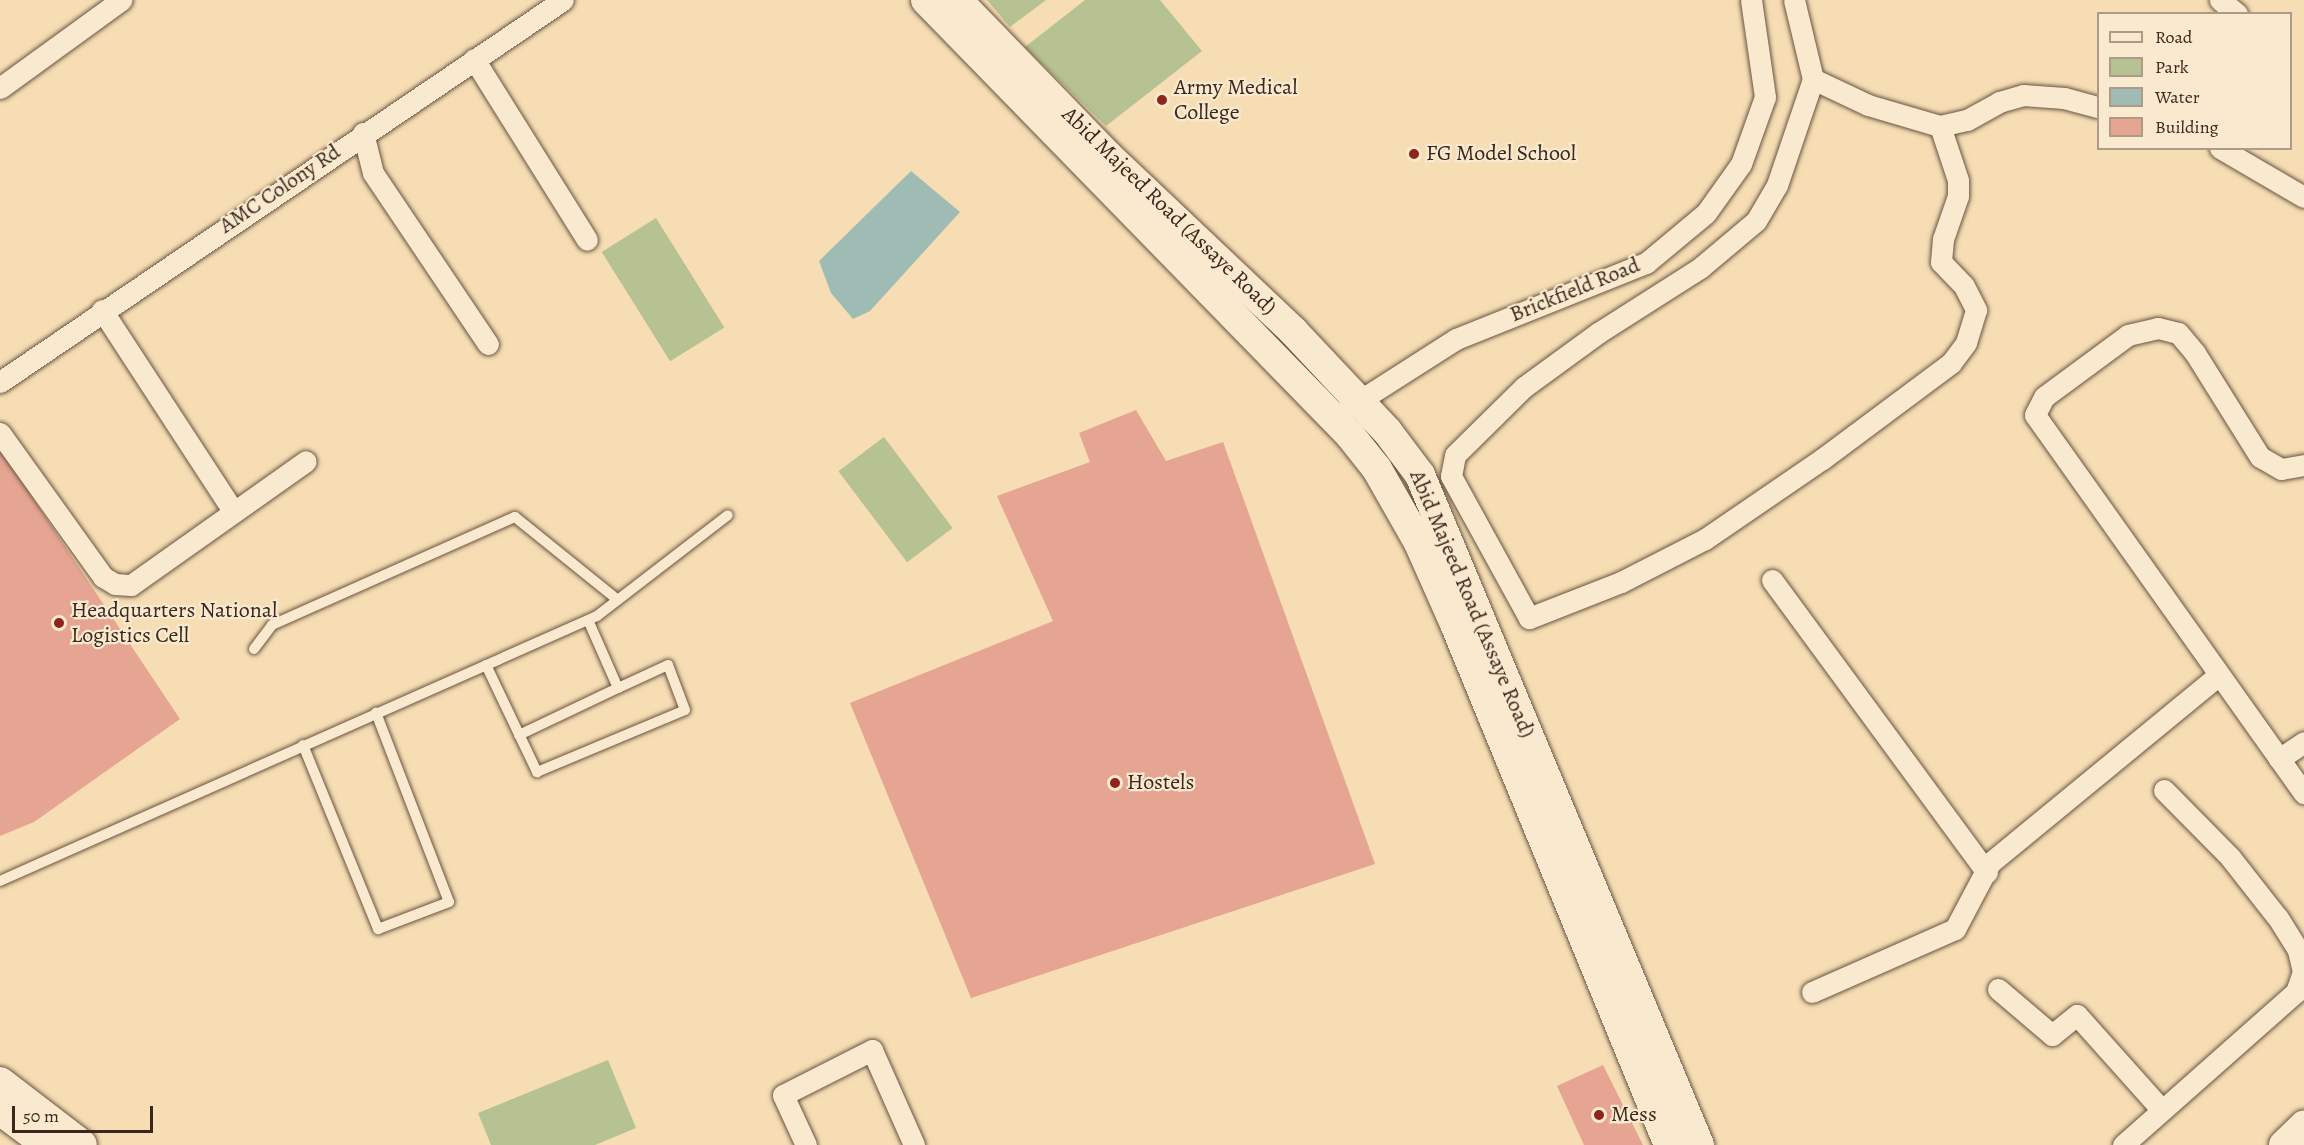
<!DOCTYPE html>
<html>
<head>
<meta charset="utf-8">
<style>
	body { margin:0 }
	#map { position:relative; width:2304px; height:1145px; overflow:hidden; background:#f6ddb3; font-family:Alegreya,serif }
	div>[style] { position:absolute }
	.green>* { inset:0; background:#b6c291; transform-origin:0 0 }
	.water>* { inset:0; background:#9ebbb4 }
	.building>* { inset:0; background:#e5a592 }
	.roads { filter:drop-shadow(0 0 2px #695443) drop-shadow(0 0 2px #695443) }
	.lane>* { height:10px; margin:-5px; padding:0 5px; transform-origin:5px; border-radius:5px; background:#f9e9ce }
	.street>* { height:21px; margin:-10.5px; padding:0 10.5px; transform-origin:10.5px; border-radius:10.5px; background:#f9e9ce }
	.secondary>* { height:30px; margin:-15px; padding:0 15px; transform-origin:15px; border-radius:15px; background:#f9e9ce }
	.dots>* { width:16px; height:16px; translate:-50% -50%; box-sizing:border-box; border:3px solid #f9e9ce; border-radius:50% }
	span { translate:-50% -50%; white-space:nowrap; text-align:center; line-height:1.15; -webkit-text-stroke:4.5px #f9e9ce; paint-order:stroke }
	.poi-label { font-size:22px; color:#3a271e }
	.left { translate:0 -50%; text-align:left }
	.street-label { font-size:22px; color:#3a271e }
	.legend { position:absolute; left:2097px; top:12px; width:195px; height:138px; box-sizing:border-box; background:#f9e9ce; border:2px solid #ad9b88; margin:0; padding:8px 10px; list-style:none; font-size:18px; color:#3a271e }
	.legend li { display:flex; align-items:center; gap:12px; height:30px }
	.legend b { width:30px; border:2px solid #ad9b88 }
	.scale { position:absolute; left:12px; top:1106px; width:141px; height:27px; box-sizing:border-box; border:3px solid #3a271e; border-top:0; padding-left:8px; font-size:18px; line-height:21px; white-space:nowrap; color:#3a271e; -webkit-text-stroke:4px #f9e9ce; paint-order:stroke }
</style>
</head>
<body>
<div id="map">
	<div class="green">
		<div style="clip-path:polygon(987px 0,1046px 0,1010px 27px)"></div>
		<div style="clip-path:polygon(1085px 0,1160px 0,1202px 51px,1106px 126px,1025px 47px)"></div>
		<div style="left:656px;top:218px;width:129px;height:64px;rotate:58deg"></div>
		<div style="left:884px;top:437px;width:114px;height:57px;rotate:53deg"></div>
		<div style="clip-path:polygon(608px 1060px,636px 1128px,595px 1145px,491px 1145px,478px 1113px)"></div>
	</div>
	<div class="water">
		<div style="clip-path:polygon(911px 171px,960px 212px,870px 311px,853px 319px,831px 293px,819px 261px)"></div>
	</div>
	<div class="building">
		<div style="clip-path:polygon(1136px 410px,1166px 461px,1223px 442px,1375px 864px,971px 998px,850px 703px,1053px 621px,997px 496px,1090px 462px,1079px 433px)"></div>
		<div style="clip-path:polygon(0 449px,180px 719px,34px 822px,0 836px)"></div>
		<div style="clip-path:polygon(1603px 1065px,1643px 1145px,1584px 1145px,1557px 1086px)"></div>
	</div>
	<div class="roads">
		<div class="lane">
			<div style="left:254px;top:649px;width:30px;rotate:-53deg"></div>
			<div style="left:272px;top:625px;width:266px;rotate:-24deg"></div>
			<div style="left:515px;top:517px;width:132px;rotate:38.9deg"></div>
			<div style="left:486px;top:665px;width:119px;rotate:64.5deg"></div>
			<div style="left:537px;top:772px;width:160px;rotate:-22.7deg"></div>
			<div style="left:685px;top:710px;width:48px;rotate:-110.7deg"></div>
			<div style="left:668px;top:665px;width:55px;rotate:155.3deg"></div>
			<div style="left:618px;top:688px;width:74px;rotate:-113.8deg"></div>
			<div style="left:519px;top:735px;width:110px;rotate:-25.4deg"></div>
			<div style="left:303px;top:745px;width:199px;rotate:67.8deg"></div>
			<div style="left:378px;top:929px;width:76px;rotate:-20.8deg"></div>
			<div style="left:449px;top:902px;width:203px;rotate:-111.1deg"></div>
			<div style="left:0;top:881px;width:653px;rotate:-23.94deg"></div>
			<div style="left:597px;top:616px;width:165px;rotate:-37.6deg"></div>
		</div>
		<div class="street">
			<div style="left:1794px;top:0;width:81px;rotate:76.5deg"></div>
			<div style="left:2220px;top:0;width:22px;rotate:39deg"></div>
			<div style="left:474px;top:59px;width:213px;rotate:58deg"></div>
			<div style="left:0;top:88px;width:150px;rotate:-36deg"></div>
			<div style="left:1940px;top:126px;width:57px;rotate:71.6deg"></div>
			<div style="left:1958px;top:180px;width:16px;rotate:90deg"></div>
			<div style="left:1958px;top:196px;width:46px;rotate:109.2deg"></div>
			<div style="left:1943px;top:239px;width:23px;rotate:95deg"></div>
			<div style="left:1941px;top:262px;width:33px;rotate:46deg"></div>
			<div style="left:1964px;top:286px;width:27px;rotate:63deg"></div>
			<div style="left:1976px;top:310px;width:34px;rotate:107deg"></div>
			<div style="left:1966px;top:343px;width:25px;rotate:127deg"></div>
			<div style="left:1951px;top:363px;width:161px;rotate:143.3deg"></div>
			<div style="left:1822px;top:459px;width:142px;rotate:145.6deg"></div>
			<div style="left:1705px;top:539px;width:94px;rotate:152.9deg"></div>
			<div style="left:1621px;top:582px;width:99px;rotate:158.6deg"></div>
			<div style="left:1529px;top:618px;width:162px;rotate:-118.8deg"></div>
			<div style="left:1451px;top:476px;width:21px;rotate:-79deg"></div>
			<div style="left:1455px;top:455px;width:97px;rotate:-44.6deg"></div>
			<div style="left:1524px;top:387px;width:92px;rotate:-36.1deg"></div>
			<div style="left:1598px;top:333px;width:121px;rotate:-32.5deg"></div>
			<div style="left:1700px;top:268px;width:73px;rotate:-40deg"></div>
			<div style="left:1756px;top:221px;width:42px;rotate:-59.7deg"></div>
			<div style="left:1777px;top:185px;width:112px;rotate:-71.2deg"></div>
			<div style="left:1813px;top:79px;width:61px;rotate:25.3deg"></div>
			<div style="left:1868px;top:105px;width:75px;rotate:16.3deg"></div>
			<div style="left:1940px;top:126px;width:28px;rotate:-13deg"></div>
			<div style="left:1967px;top:120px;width:37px;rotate:-29deg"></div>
			<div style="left:1999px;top:102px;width:25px;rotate:-16deg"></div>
			<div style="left:2023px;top:95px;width:41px;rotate:4.2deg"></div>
			<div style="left:2064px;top:98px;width:35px;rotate:15deg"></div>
			<div style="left:363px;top:133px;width:41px;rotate:76deg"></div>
			<div style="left:373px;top:173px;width:206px;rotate:56.1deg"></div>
			<div style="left:2220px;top:148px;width:97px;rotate:30.3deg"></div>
			<div style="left:102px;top:310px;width:240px;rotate:56.9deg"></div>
			<div style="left:0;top:382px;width:680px;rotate:-34.16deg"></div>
			<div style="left:1348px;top:408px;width:128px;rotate:-32.6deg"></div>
			<div style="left:1456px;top:339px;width:205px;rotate:-21.8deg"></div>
			<div style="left:1646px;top:263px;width:78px;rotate:-39.8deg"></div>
			<div style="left:1706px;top:213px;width:60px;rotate:-54.5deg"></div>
			<div style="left:1741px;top:164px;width:71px;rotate:-70.3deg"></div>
			<div style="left:1765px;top:97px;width:98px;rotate:-98.2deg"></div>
			<div style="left:0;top:433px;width:177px;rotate:54.4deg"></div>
			<div style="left:103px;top:577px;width:14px;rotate:30deg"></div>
			<div style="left:115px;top:584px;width:16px;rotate:4deg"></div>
			<div style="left:131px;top:585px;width:214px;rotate:-35.3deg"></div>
			<div style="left:2304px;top:465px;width:23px;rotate:170deg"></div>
			<div style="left:2281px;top:469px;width:24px;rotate:-150deg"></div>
			<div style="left:2260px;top:457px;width:123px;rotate:-122deg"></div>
			<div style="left:2195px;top:353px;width:26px;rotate:-130deg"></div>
			<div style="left:2178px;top:333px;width:21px;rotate:-166deg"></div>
			<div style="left:2158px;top:328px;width:31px;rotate:167deg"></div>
			<div style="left:2128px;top:335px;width:104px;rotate:143.6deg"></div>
			<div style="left:2044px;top:397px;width:20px;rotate:117deg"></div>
			<div style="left:2035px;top:415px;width:464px;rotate:54.6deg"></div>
			<div style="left:1772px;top:580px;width:363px;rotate:53.7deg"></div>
			<div style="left:2279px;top:759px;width:30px;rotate:-34deg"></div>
			<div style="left:1998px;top:989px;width:71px;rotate:40.4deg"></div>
			<div style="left:2052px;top:1035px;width:32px;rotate:-39deg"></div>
			<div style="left:2077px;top:1015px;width:127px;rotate:48.2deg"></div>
			<div style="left:1812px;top:992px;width:156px;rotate:-23.8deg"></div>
			<div style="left:1955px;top:929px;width:75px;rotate:-62.1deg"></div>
			<div style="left:1990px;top:863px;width:296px;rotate:-39.4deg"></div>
			<div style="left:806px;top:1145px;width:55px;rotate:-114.7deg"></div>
			<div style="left:783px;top:1095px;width:100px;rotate:-26.8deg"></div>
			<div style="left:872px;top:1050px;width:104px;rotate:66.1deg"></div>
			<div style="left:2123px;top:1145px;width:231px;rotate:-41.5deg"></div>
			<div style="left:2296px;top:992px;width:21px;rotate:-71deg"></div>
			<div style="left:2303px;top:972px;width:23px;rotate:-103deg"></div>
			<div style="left:2298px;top:950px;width:39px;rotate:-122deg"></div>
			<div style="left:2277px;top:917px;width:76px;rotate:-128.1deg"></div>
			<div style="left:2230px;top:857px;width:94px;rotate:-134.6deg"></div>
		</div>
		<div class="secondary">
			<div style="left:926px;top:0;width:607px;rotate:45.73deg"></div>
			<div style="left:1350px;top:435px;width:43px;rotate:51.5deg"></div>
			<div style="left:1377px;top:469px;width:85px;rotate:60.4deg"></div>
			<div style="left:1419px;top:543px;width:89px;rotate:66deg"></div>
			<div style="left:1455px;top:624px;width:563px;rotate:67.67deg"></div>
			<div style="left:957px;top:0;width:217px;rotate:45.9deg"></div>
			<div style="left:1108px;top:156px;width:255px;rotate:43.4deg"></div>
			<div style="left:1293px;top:331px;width:137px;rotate:46.8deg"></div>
			<div style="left:1387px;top:431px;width:55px;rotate:53.1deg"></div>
			<div style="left:1420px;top:475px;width:726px;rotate:67.39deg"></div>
			<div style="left:0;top:1082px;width:103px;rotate:37.5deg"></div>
			<div style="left:0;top:1110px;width:59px;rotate:36.7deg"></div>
			<div style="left:2284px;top:1145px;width:28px;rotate:-44deg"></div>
		</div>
	</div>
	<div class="dots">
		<div style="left:1162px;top:100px;background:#8f2418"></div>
		<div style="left:1414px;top:154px;background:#8f2418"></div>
		<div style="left:59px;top:623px;background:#8f2418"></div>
		<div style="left:1115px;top:783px;background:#8f2418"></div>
		<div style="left:1599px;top:1115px;background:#8f2418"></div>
	</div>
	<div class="poi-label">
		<span class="left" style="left:1174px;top:100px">Army Medical<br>College</span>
		<span class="left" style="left:1426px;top:154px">FG Model School</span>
		<span class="left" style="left:71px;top:623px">Headquarters National<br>Logistics Cell</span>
		<span class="left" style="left:1127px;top:783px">Hostels</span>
		<span class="left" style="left:1611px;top:1115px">Mess</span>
	</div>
	<div class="street-label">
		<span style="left:280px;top:189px;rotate:-34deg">AMC Colony Rd</span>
		<span style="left:1169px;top:211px;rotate:44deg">Abid Majeed Road (Assaye Road)</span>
		<span style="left:1575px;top:290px;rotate:-22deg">Brickfield Road</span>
		<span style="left:1472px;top:604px;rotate:67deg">Abid Majeed Road (Assaye Road)</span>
	</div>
	<ul class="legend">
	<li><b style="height:8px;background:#f9e9ce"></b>Road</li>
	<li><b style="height:16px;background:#b6c291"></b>Park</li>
	<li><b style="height:16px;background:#9ebbb4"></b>Water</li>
	<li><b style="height:16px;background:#e5a592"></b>Building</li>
	</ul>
	<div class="scale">50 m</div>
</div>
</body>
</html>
